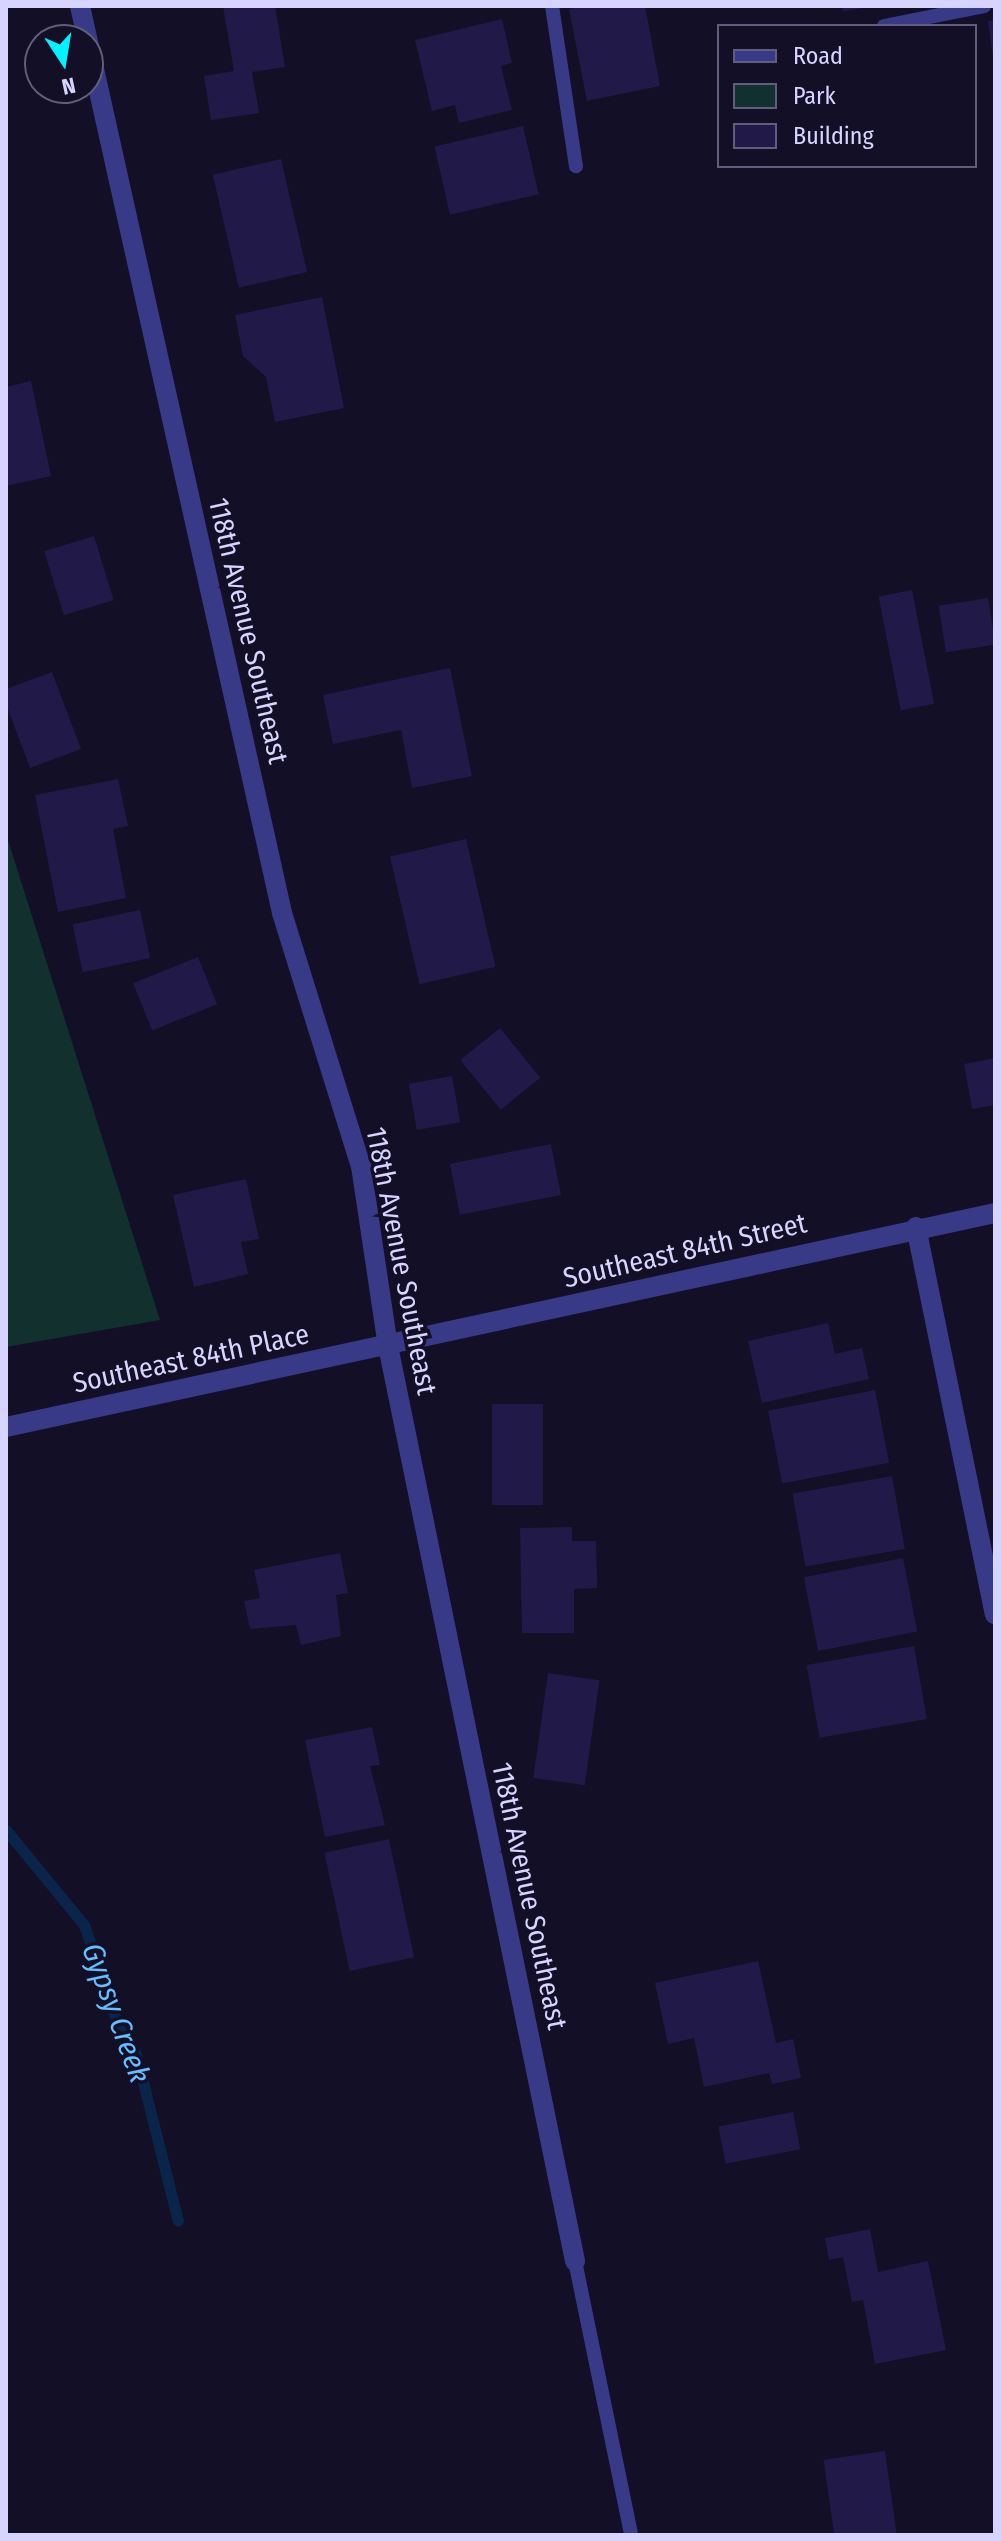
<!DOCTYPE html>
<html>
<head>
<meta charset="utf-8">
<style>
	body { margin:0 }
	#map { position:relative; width:1001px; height:2541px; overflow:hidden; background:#120f27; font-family:"Fira Sans Condensed",sans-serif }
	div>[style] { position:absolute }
	.green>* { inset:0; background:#12312e }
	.stream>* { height:11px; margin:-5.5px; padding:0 5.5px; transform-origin:5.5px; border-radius:5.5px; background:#0b254a }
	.building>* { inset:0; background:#211a48; transform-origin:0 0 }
	.lane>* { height:14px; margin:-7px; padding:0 7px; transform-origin:7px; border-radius:7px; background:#393a87 }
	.street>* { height:20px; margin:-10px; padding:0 10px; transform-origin:10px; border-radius:10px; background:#393a87 }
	span { translate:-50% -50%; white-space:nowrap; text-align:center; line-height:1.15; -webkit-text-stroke:7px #120f27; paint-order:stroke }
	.street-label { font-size:28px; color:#d7d5ff }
	.water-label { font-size:30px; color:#63bfff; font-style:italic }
	.frame { position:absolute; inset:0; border:8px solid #d7d5ff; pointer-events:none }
	.legend { position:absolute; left:717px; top:24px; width:260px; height:144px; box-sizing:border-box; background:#120f27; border:2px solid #615e7d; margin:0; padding:10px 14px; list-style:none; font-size:24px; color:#d7d5ff }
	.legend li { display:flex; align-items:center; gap:16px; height:40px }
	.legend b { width:40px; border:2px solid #615e7d }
	.north { position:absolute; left:24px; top:24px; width:80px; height:80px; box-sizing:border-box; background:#120f27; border:2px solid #615e7d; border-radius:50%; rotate:168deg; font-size:22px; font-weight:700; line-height:32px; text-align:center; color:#d7d5ff }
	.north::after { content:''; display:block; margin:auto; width:28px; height:36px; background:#01f3ff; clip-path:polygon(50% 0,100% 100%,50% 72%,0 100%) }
</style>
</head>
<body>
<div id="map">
	<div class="green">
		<div style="clip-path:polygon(6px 834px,160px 1320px,6px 1347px)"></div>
	</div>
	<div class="stream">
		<div style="left:6px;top:1830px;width:123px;rotate:50.6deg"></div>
		<div style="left:84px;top:1925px;width:109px;rotate:71.2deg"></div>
		<div style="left:119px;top:2028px;width:31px;rotate:57deg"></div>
		<div style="left:136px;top:2054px;width:172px;rotate:75.9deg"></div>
	</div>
	<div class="building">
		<div style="clip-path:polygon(223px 6px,275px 6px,285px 67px,252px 72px,259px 113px,211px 120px,204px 76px,234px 71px)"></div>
		<div style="clip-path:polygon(584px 6px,645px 6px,660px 86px,587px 101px,569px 9px)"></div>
		<div style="clip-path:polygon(842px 6px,864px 6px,864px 8px,843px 11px)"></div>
		<div style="clip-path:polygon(502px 19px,512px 63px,501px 66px,512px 110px,459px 123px,455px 105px,432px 111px,415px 40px)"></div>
		<div style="clip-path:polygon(995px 20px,995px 57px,993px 57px,988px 21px)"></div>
		<div style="left:523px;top:126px;width:70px;height:91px;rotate:77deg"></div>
		<div style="left:281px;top:159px;width:116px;height:70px;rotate:77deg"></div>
		<div style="clip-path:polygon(322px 297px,344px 408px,275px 422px,266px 377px,243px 356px,235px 315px)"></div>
		<div style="clip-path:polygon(31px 381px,51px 476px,6px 486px,6px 387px)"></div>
		<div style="left:94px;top:536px;width:67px;height:52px;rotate:73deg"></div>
		<div style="left:912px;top:590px;width:116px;height:34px;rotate:79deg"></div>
		<div style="left:988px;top:598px;width:47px;height:50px;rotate:81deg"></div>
		<div style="clip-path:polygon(450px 668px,472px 776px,412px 788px,401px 730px,333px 744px,323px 695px)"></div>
		<div style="clip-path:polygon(52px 672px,81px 749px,30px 768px,6px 704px,6px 689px)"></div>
		<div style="clip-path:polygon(118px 779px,128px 826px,113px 829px,126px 898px,58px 912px,35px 795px)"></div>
		<div style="left:466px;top:839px;width:131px;height:78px;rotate:77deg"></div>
		<div style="left:140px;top:910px;width:49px;height:69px;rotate:78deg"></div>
		<div style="left:198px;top:957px;width:51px;height:70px;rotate:68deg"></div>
		<div style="left:500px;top:1028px;width:64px;height:51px;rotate:51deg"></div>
		<div style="clip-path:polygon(995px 1058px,995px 1105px,972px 1109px,964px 1064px)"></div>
		<div style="left:452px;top:1076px;width:47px;height:44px;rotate:80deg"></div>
		<div style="left:551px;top:1144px;width:52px;height:103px;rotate:79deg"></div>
		<div style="clip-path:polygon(246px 1179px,259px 1239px,241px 1242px,248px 1274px,194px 1287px,173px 1195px)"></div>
		<div style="clip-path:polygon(828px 1323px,835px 1354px,862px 1348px,869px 1379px,762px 1403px,748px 1341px)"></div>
		<div style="left:875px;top:1390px;width:74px;height:109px;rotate:79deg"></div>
		<div style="left:492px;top:1404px;width:51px;height:101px"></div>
		<div style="left:892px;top:1476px;width:74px;height:101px;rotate:80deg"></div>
		<div style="clip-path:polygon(572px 1527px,572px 1541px,596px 1541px,597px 1588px,574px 1589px,574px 1633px,522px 1633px,520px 1528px)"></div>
		<div style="clip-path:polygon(340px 1553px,348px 1593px,336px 1595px,341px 1636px,301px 1645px,296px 1625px,250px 1629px,244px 1601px,260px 1598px,254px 1570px)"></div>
		<div style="left:903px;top:1558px;width:75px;height:101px;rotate:79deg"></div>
		<div style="left:914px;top:1646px;width:74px;height:109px;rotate:80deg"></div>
		<div style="left:548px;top:1673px;width:52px;height:106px;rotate:8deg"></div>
		<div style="clip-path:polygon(372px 1727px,380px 1765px,370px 1766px,385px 1825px,325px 1837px,305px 1740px)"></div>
		<div style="left:389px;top:1839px;width:121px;height:66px;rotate:78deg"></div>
		<div style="clip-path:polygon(758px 1961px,776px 2043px,793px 2039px,801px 2078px,772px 2084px,769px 2073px,704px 2087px,694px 2038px,668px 2044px,655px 1983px)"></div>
		<div style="left:793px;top:2112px;width:38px;height:76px;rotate:79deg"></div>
		<div style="clip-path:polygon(870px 2229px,878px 2272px,928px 2261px,946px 2350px,875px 2364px,863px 2300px,852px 2302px,843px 2257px,829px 2260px,825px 2238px)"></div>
		<div style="left:885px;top:2451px;width:85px;height:62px;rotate:82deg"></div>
	</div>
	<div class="lane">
		<div style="left:552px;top:6px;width:162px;rotate:81.5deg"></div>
		<div style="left:884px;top:26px;width:102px;rotate:-11.3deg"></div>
		<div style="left:575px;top:2261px;width:280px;rotate:78.4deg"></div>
	</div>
	<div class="street">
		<div style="left:80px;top:6px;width:929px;rotate:77.44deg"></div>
		<div style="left:282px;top:913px;width:265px;rotate:72.7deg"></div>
		<div style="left:361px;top:1166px;width:182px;rotate:81.5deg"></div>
		<div style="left:388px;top:1346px;width:934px;rotate:78.45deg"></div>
		<div style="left:916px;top:1227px;width:395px;rotate:78.5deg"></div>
		<div style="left:6px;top:1427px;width:1012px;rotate:-12.21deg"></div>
	</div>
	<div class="street-label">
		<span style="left:248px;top:631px;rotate:77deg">118th Avenue Southeast</span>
		<span style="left:685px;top:1251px;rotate:-13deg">Southeast 84th Street</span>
		<span style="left:401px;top:1261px;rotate:79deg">118th Avenue Southeast</span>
		<span style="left:191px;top:1359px;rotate:-12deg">Southeast 84th Place</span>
		<span style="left:529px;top:1896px;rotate:78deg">118th Avenue Southeast</span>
	</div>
	<div class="water-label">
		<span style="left:116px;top:2013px;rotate:70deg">Gypsy Creek</span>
	</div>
	<div class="frame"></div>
	<ul class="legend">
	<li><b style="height:10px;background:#393a87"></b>Road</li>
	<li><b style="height:22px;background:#12312e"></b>Park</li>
	<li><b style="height:22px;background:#211a48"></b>Building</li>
	</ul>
	<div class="north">N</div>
</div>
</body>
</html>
